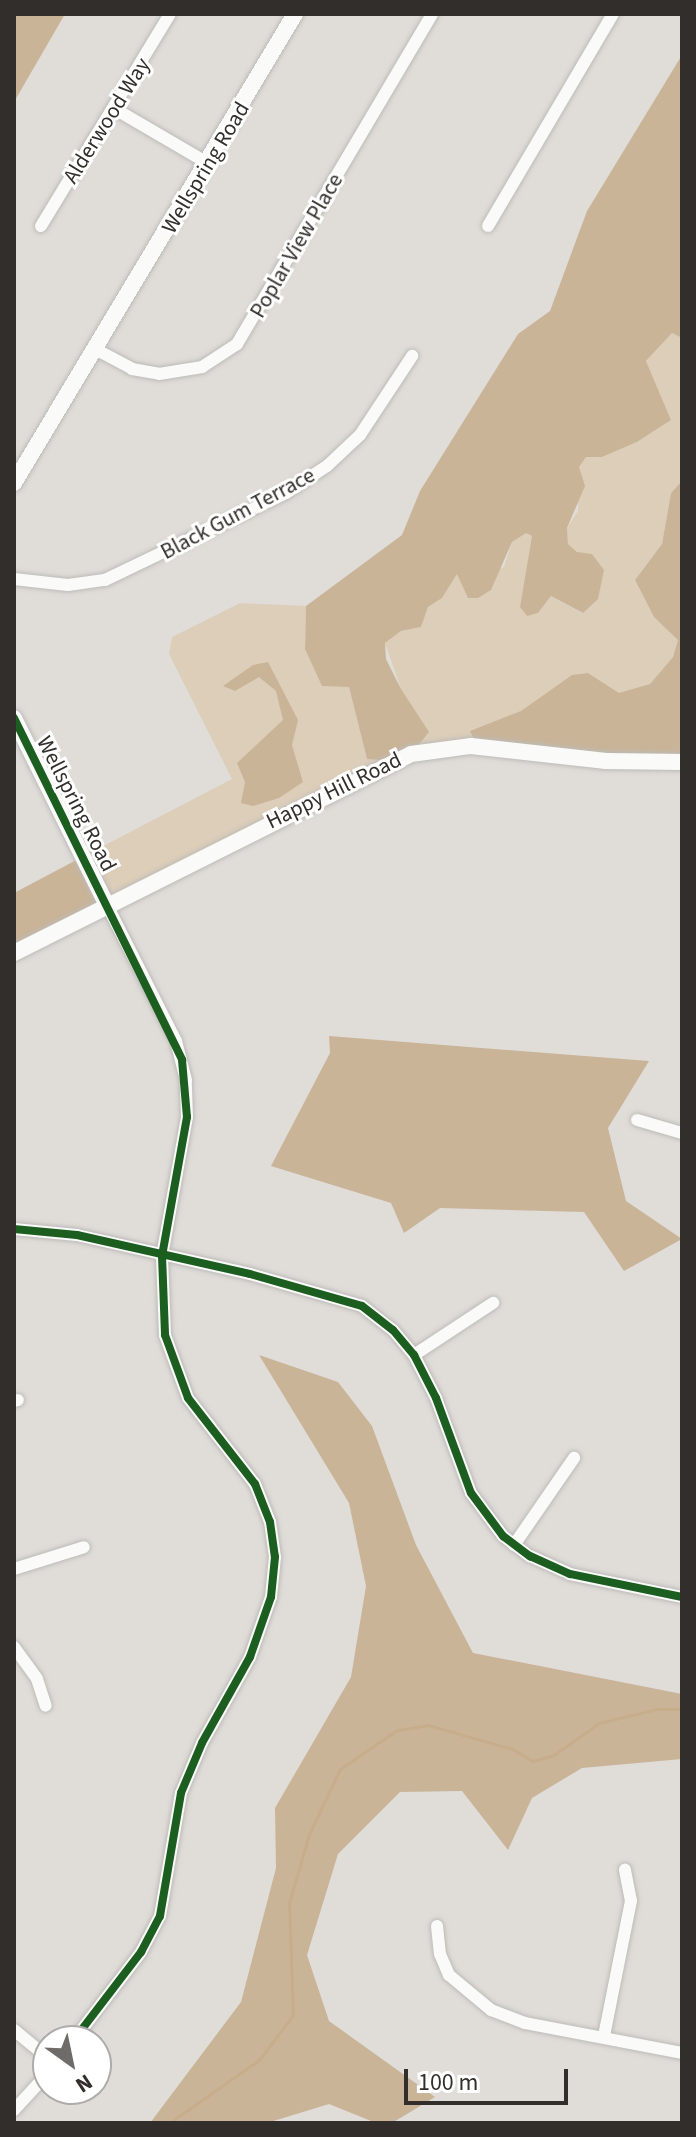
<!DOCTYPE html>
<html>
<head>
<meta charset="utf-8">
<style>
	body { margin:0 }
	#map { position:relative; width:696px; height:2137px; overflow:hidden; background:#e0ddd9; font-family:"Source Sans 3",sans-serif }
	div>[style] { position:absolute }
	.green>* { inset:0; background:#ddceba }
	.forest>* { inset:0; background:#c9b498 }
	.stream>* { height:3px; margin:-1.5px; padding:0 1.5px; transform-origin:1.5px; border-radius:1.5px; background:#c8ad8b }
	.roads { filter:drop-shadow(0 0 2px #bdbbb8) drop-shadow(0 0 2px #bdbbb8) }
	.street>* { height:12px; margin:-6px; padding:0 6px; transform-origin:6px; border-radius:6px; background:#fafaf9 }
	.secondary>* { height:16px; margin:-8px; padding:0 8px; transform-origin:8px; border-radius:8px; background:#fafaf9 }
	.cycleway>* { height:8px; margin:-4px; padding:0 4px; transform-origin:4px; border-radius:4px; background:#1b5e20 }
	span { translate:-50% -50%; white-space:nowrap; text-align:center; line-height:1.15; -webkit-text-stroke:6px #fff; paint-order:stroke }
	.street-label { font-size:22px; color:#312e2c }
	.frame { position:absolute; inset:0; border:16px solid #312e2c; pointer-events:none }
	.north { position:absolute; left:32px; top:2025px; width:80px; height:80px; box-sizing:border-box; background:#fff; border:2px solid #adabab; border-radius:50%; rotate:147deg; font-size:22px; font-weight:700; line-height:32px; text-align:center; color:#312e2c }
	.north::after { content:''; display:block; margin:auto; width:28px; height:36px; background:#6e6b69; clip-path:polygon(50% 0,100% 100%,50% 72%,0 100%) }
	.scale { position:absolute; left:404px; top:2069px; width:164px; height:36px; box-sizing:border-box; border:4px solid #312e2c; border-top:0; padding-left:10px; font-size:24px; line-height:28px; white-space:nowrap; color:#312e2c; -webkit-text-stroke:6px #fff; paint-order:stroke }
</style>
</head>
<body>
<div id="map">
	<div class="green">
		<div style="clip-path:polygon(672px 333px,682px 338px,682px 481px,671px 493px,662px 544px,635px 580px,654px 617px,679px 640px,673px 657px,650px 684px,619px 694px,588px 673px,522px 711px,471px 731px,477px 746px,411px 754px,401px 689px,385px 643px,401px 631px,421px 627px,428px 607px,442px 598px,457px 573px,465px 585px,504px 567px,512px 542px,525px 532px,532px 536px,525px 581px,538px 613px,551px 596px,582px 613px,577px 552px,568px 544px,567px 528px,578px 511px,579px 467px,586px 457px,602px 457px,637px 442px,671px 420px,646px 361px)"></div>
		<div style="clip-path:polygon(240px 603px,306px 606px,305px 649px,349px 687px,367px 759px,389px 761px,107px 905px,82px 857px,232px 779px,169px 654px,172px 637px)"></div>
	</div>
	<div class="forest">
		<div style="clip-path:polygon(14px 14px,65px 14px,14px 102px)"></div>
		<div style="clip-path:polygon(682px 55px,682px 338px,672px 333px,646px 361px,671px 420px,637px 442px,602px 457px,586px 457px,579px 467px,585px 486px,567px 528px,568px 544px,577px 552px,592px 554px,604px 570px,598px 599px,583px 613px,551px 596px,538px 613px,527px 616px,520px 607px,532px 536px,526px 533px,512px 542px,491px 590px,478px 598px,468px 598px,457px 574px,442px 598px,428px 607px,421px 627px,401px 631px,385px 643px,386px 659px,401px 689px,429px 732px,411px 754px,389px 761px,367px 759px,349px 687px,322px 686px,305px 649px,306px 606px,402px 535px,420px 491px,518px 334px,550px 311px,587px 211px)"></div>
		<div style="clip-path:polygon(682px 481px,682px 762px,477px 746px,470px 731px,521px 711px,572px 675px,588px 673px,619px 693px,650px 684px,673px 657px,678px 640px,654px 617px,635px 580px,662px 544px,671px 493px)"></div>
		<div style="clip-path:polygon(268px 662px,298px 720px,292px 745px,303px 782px,279px 798px,253px 806px,241px 803px,245px 782px,237px 763px,283px 720px,276px 691px,259px 677px,235px 691px,223px 686px,253px 665px)"></div>
		<div style="clip-path:polygon(82px 857px,107px 905px,14px 953px,14px 893px)"></div>
		<div style="clip-path:polygon(329px 1036px,649px 1061px,608px 1128px,626px 1201px,682px 1239px,624px 1271px,584px 1212px,440px 1208px,404px 1233px,391px 1203px,271px 1166px,330px 1053px)"></div>
		<div style="clip-path:polygon(259px 1355px,338px 1382px,372px 1426px,416px 1545px,473px 1653px,682px 1694px,682px 1759px,582px 1768px,532px 1798px,508px 1850px,462px 1791px,400px 1792px,338px 1854px,307px 1955px,329px 2021px,435px 2097px,392px 2123px,376px 2123px,329px 2104px,267px 2123px,150px 2123px,241px 2002px,276px 1868px,275px 1808px,351px 1677px,366px 1586px,349px 1503px)"></div>
	</div>
	<div class="stream">
		<div style="left:169px;top:2123px;width:110px;rotate:-35deg"></div>
		<div style="left:259px;top:2060px;width:56px;rotate:-52.9deg"></div>
		<div style="left:293px;top:2015px;width:112px;rotate:-92deg"></div>
		<div style="left:289px;top:1903px;width:72px;rotate:-73.8deg"></div>
		<div style="left:309px;top:1834px;width:72px;rotate:-64.5deg"></div>
		<div style="left:340px;top:1769px;width:69px;rotate:-34.4deg"></div>
		<div style="left:397px;top:1730px;width:31px;rotate:-9deg"></div>
		<div style="left:428px;top:1725px;width:87px;rotate:15.9deg"></div>
		<div style="left:512px;top:1749px;width:24px;rotate:30deg"></div>
		<div style="left:533px;top:1761px;width:22px;rotate:-16deg"></div>
		<div style="left:554px;top:1755px;width:55px;rotate:-35.4deg"></div>
		<div style="left:599px;top:1723px;width:60px;rotate:-13.6deg"></div>
		<div style="left:657px;top:1709px;width:25px"></div>
	</div>
	<div class="roads">
		<div class="street">
			<div style="left:115px;top:109px;width:109px;rotate:30.3deg"></div>
			<div style="left:41px;top:226px;width:248px;rotate:-58.7deg"></div>
			<div style="left:488px;top:226px;width:246px;rotate:-59.5deg"></div>
			<div style="left:97px;top:350px;width:40px;rotate:28deg"></div>
			<div style="left:132px;top:369px;width:27px;rotate:10deg"></div>
			<div style="left:159px;top:374px;width:44px;rotate:-9.2deg"></div>
			<div style="left:202px;top:367px;width:42px;rotate:-33.3deg"></div>
			<div style="left:237px;top:344px;width:383px;rotate:-59.4deg"></div>
			<div style="left:14px;top:579px;width:54px;rotate:6.3deg"></div>
			<div style="left:68px;top:585px;width:37px;rotate:-8deg"></div>
			<div style="left:105px;top:580px;width:201px;rotate:-25.7deg"></div>
			<div style="left:286px;top:493px;width:49px;rotate:-33.4deg"></div>
			<div style="left:327px;top:466px;width:45px;rotate:-43.2deg"></div>
			<div style="left:360px;top:435px;width:95px;rotate:-56.6deg"></div>
			<div style="left:637px;top:1120px;width:47px;rotate:16.1deg"></div>
			<div style="left:14px;top:1229px;width:63px;rotate:5.4deg"></div>
			<div style="left:77px;top:1235px;width:177px;rotate:12.7deg"></div>
			<div style="left:250px;top:1274px;width:116px;rotate:15.9deg"></div>
			<div style="left:362px;top:1306px;width:39px;rotate:38deg"></div>
			<div style="left:393px;top:1330px;width:33px;rotate:50deg"></div>
			<div style="left:414px;top:1355px;width:48px;rotate:62.9deg"></div>
			<div style="left:436px;top:1398px;width:101px;rotate:69.8deg"></div>
			<div style="left:471px;top:1493px;width:54px;rotate:53.3deg"></div>
			<div style="left:503px;top:1536px;width:34px;rotate:37deg"></div>
			<div style="left:530px;top:1556px;width:44px;rotate:24.2deg"></div>
			<div style="left:570px;top:1574px;width:114px;rotate:11.6deg"></div>
			<div style="left:414px;top:1355px;width:95px;rotate:-33.4deg"></div>
			<div style="left:14px;top:1401px;width:4px;rotate:-14deg"></div>
			<div style="left:514px;top:1545px;width:106px;rotate:-55.4deg"></div>
			<div style="left:14px;top:1569px;width:73px;rotate:-17.4deg"></div>
			<div style="left:14px;top:1647px;width:39px;rotate:54deg"></div>
			<div style="left:37px;top:1679px;width:28px;rotate:72deg"></div>
			<div style="left:437px;top:1926px;width:28px;rotate:84deg"></div>
			<div style="left:440px;top:1954px;width:23px;rotate:67deg"></div>
			<div style="left:449px;top:1975px;width:55px;rotate:39.8deg"></div>
			<div style="left:491px;top:2010px;width:36px;rotate:21deg"></div>
			<div style="left:525px;top:2023px;width:160px;rotate:10.8deg"></div>
			<div style="left:14px;top:2030px;width:44px;rotate:39.5deg"></div>
			<div style="left:604px;top:2036px;width:138px;rotate:-78.7deg"></div>
			<div style="left:631px;top:1901px;width:32px;rotate:-101deg"></div>
			<div style="left:73px;top:2041px;width:112px;rotate:-52.6deg"></div>
			<div style="left:141px;top:1952px;width:41px;rotate:-62.2deg"></div>
			<div style="left:160px;top:1916px;width:125px;rotate:-80.3deg"></div>
			<div style="left:181px;top:1793px;width:54px;rotate:-67.2deg"></div>
			<div style="left:202px;top:1743px;width:98px;rotate:-60.8deg"></div>
			<div style="left:250px;top:1657px;width:64px;rotate:-70.7deg"></div>
			<div style="left:271px;top:1597px;width:40px;rotate:-84.3deg"></div>
			<div style="left:275px;top:1557px;width:35px;rotate:-98deg"></div>
			<div style="left:270px;top:1522px;width:41px;rotate:-111.5deg"></div>
			<div style="left:255px;top:1484px;width:109px;rotate:-127.9deg"></div>
			<div style="left:188px;top:1398px;width:67px;rotate:-110.1deg"></div>
			<div style="left:165px;top:1335px;width:79px;rotate:-92.2deg"></div>
			<div style="left:162px;top:1256px;width:141px;rotate:-79.8deg"></div>
			<div style="left:187px;top:1117px;width:37px;rotate:-92deg"></div>
			<div style="left:186px;top:1080px;width:40px;rotate:-104.4deg"></div>
			<div style="left:176px;top:1041px;width:153px;rotate:-116.9deg"></div>
			<div style="left:14px;top:2110px;width:50px;rotate:-47.4deg"></div>
		</div>
		<div class="secondary">
			<div style="left:14px;top:483px;width:547px;rotate:-59.07deg"></div>
			<div style="left:14px;top:718px;width:209px;rotate:63.6deg"></div>
			<div style="left:14px;top:953px;width:444px;rotate:-26.6deg"></div>
			<div style="left:411px;top:754px;width:61px;rotate:-7.6deg"></div>
			<div style="left:471px;top:746px;width:136px;rotate:6.3deg"></div>
			<div style="left:606px;top:761px;width:76px;rotate:0.8deg"></div>
		</div>
	</div>
	<div class="cycleway">
		<div style="left:14px;top:718px;width:381px;rotate:63.8deg"></div>
		<div style="left:182px;top:1060px;width:57px;rotate:85deg"></div>
		<div style="left:187px;top:1117px;width:141px;rotate:100.2deg"></div>
		<div style="left:162px;top:1256px;width:79px;rotate:87.8deg"></div>
		<div style="left:165px;top:1335px;width:67px;rotate:69.9deg"></div>
		<div style="left:188px;top:1398px;width:109px;rotate:52.1deg"></div>
		<div style="left:255px;top:1484px;width:41px;rotate:68.5deg"></div>
		<div style="left:270px;top:1522px;width:35px;rotate:82deg"></div>
		<div style="left:275px;top:1557px;width:40px;rotate:95.7deg"></div>
		<div style="left:271px;top:1597px;width:64px;rotate:109.3deg"></div>
		<div style="left:250px;top:1657px;width:98px;rotate:119.2deg"></div>
		<div style="left:202px;top:1743px;width:54px;rotate:112.8deg"></div>
		<div style="left:181px;top:1793px;width:125px;rotate:99.7deg"></div>
		<div style="left:160px;top:1916px;width:41px;rotate:117.8deg"></div>
		<div style="left:141px;top:1952px;width:112px;rotate:127.4deg"></div>
		<div style="left:14px;top:1229px;width:63px;rotate:5.4deg"></div>
		<div style="left:77px;top:1235px;width:177px;rotate:12.7deg"></div>
		<div style="left:250px;top:1274px;width:116px;rotate:15.9deg"></div>
		<div style="left:362px;top:1306px;width:39px;rotate:38deg"></div>
		<div style="left:393px;top:1330px;width:33px;rotate:50deg"></div>
		<div style="left:414px;top:1355px;width:48px;rotate:62.9deg"></div>
		<div style="left:436px;top:1398px;width:101px;rotate:69.8deg"></div>
		<div style="left:471px;top:1493px;width:54px;rotate:53.3deg"></div>
		<div style="left:503px;top:1536px;width:34px;rotate:37deg"></div>
		<div style="left:530px;top:1556px;width:44px;rotate:24.2deg"></div>
		<div style="left:570px;top:1574px;width:114px;rotate:11.6deg"></div>
	</div>
	<div class="street-label">
		<span style="left:107px;top:121px;rotate:-58deg">Alderwood Way</span>
		<span style="left:206px;top:168px;rotate:-59deg">Wellspring Road</span>
		<span style="left:297px;top:246px;rotate:-60deg">Poplar View Place</span>
		<span style="left:238px;top:514px;rotate:-28deg">Black Gum Terrace</span>
		<span style="left:334px;top:791px;rotate:-26deg">Happy Hill Road</span>
		<span style="left:76px;top:804px;rotate:63deg">Wellspring Road</span>
	</div>
	<div class="frame"></div>
	<div class="north">N</div>
	<div class="scale">100 m</div>
</div>
</body>
</html>
